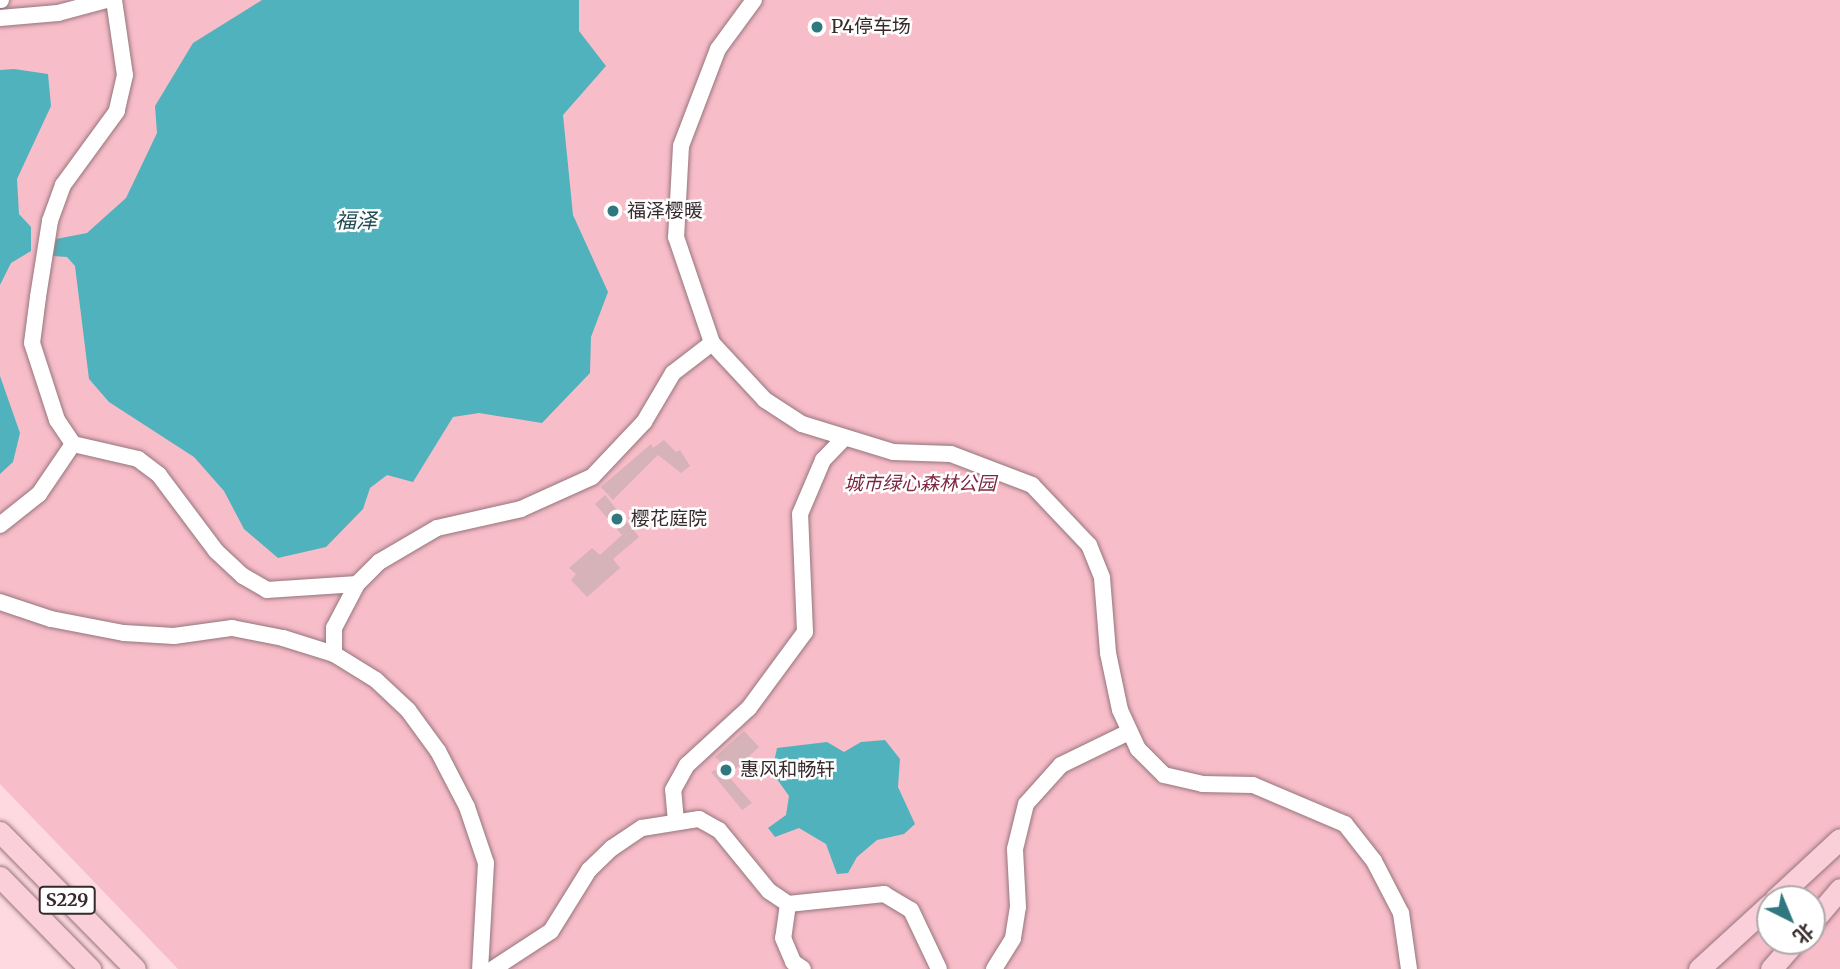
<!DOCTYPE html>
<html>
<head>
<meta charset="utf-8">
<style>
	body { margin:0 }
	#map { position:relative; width:1840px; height:969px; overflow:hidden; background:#fed9e0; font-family:Merriweather,"Noto Sans SC",serif }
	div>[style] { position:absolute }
	.green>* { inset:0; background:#f7bdc9 }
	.water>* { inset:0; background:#50b2bc }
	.building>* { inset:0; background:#d6b2b9 }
	.roads { filter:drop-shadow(0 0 2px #96757c) drop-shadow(0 0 2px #96757c) }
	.minor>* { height:16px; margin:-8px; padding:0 8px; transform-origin:8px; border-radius:8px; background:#fff }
	.major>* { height:21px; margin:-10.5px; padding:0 10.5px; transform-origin:10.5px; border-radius:10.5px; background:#facfd9 }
	.dots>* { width:19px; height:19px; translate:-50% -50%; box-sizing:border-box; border:4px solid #fff; border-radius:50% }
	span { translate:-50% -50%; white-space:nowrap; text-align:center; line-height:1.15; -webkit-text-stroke:5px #fff; paint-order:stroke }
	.shield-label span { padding:2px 5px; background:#fff; border:2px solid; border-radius:5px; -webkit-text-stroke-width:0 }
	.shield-label { font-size:18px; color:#372a2c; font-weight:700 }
	.poi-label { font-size:19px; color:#372a2c }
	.left { translate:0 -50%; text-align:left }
	.park-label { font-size:19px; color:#7e2742; font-style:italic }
	.water-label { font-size:21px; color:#204c51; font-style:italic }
	.north { position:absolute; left:1756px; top:885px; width:70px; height:70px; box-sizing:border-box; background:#fff; border:2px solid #afaaab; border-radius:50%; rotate:137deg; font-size:19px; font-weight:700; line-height:28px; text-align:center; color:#372a2c }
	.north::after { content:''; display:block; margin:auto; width:24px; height:32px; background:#2f787f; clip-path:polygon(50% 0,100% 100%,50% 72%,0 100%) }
</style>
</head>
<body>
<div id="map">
	<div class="green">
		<div style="clip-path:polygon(evenodd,0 0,1840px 0,1840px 969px,178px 969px,0 784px,0 0,1770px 899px,1812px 899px,1812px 941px,1770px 941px,1770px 899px)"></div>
	</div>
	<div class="water">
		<div style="clip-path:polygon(262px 0,579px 0,579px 31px,606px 66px,563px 115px,573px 215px,608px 292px,591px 337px,590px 373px,542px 423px,479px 413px,453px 417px,413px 482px,387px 475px,370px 488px,363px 509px,326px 547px,278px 558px,244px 529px,224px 491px,194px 457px,109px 402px,89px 379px,75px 266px,67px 257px,53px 256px,56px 239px,87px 233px,126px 198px,157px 133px,155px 106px,193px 43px)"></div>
		<div style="clip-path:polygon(14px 69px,48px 74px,51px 106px,17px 179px,19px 214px,31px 227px,31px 251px,11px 263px,0 285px,0 70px)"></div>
		<div style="clip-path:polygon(0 376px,20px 433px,13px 462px,0 474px)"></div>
		<div style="clip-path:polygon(885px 740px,900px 759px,898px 787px,915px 824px,904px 834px,877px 840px,857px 857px,848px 873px,837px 874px,826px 844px,799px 828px,775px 837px,768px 828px,786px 815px,789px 796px,772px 772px,777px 748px,827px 742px,844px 752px,861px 742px)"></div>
	</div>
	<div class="building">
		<div style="clip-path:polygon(664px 440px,676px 452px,680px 450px,690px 466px,681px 473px,658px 455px,613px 500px,601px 487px,651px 444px,653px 448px)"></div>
		<div style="clip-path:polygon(605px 495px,639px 537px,613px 559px,620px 568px,587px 597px,571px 580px,576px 574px,569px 568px,592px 548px,600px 555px,622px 535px,595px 504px)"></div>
		<div style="clip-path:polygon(744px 731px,759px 747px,728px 776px,752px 803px,742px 810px,711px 772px,724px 765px,715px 757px)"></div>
	</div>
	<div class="roads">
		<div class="minor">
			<div style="left:0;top:0;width:1px"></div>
			<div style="left:114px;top:0;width:76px;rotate:81.7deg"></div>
			<div style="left:125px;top:75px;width:37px;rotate:103deg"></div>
			<div style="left:117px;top:111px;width:92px;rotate:126.1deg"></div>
			<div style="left:63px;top:185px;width:38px;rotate:110deg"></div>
			<div style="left:50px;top:221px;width:77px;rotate:99deg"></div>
			<div style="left:38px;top:297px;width:46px;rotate:97.4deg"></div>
			<div style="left:32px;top:343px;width:81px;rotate:72deg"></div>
			<div style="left:57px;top:420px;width:29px;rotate:56deg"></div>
			<div style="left:73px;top:444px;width:67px;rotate:13deg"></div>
			<div style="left:138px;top:459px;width:26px;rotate:37deg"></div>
			<div style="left:159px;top:475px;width:95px;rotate:53.1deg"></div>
			<div style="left:216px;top:551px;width:37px;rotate:43deg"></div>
			<div style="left:243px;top:576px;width:28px;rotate:30deg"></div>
			<div style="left:267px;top:590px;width:90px;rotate:-3.8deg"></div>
			<div style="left:754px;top:0;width:61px;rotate:126.3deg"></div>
			<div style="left:718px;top:49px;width:104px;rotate:110.9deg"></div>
			<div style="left:681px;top:146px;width:91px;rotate:93.1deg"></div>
			<div style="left:676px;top:237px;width:112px;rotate:71.2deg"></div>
			<div style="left:712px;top:343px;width:78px;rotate:47.1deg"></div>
			<div style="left:765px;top:400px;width:44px;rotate:33deg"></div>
			<div style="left:802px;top:424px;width:95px;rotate:17.1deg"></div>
			<div style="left:893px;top:452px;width:58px;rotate:2deg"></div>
			<div style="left:951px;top:454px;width:87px;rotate:20.9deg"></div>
			<div style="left:1032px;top:485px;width:83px;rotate:46.5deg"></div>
			<div style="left:1089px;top:545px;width:35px;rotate:68deg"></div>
			<div style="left:1102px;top:578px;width:75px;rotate:85.4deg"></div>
			<div style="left:1108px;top:653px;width:58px;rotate:78.1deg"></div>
			<div style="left:1120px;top:710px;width:43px;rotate:65.2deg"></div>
			<div style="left:1138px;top:749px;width:37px;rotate:45deg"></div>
			<div style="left:1164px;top:775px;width:39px;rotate:13deg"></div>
			<div style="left:1202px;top:784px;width:51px;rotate:1.1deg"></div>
			<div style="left:1253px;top:785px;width:100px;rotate:23deg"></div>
			<div style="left:1345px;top:824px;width:47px;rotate:51.9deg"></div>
			<div style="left:1374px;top:861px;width:59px;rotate:62.6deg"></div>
			<div style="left:1401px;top:913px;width:57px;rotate:81.9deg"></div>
			<div style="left:0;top:18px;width:58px;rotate:-4.9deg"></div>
			<div style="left:58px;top:13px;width:51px;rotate:-14.9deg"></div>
			<div style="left:0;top:525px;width:50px;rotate:-38.5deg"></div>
			<div style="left:39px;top:494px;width:60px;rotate:-55.8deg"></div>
			<div style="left:0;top:602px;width:54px;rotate:18.4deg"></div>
			<div style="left:51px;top:619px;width:74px;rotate:10.9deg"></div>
			<div style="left:124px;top:633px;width:50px;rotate:3.4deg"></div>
			<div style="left:174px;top:636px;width:59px;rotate:-7.9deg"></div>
			<div style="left:232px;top:628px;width:52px;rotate:11.1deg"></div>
			<div style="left:283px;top:638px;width:53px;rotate:17.4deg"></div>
			<div style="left:334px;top:654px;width:49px;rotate:31.8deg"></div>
			<div style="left:376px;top:680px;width:44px;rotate:43.2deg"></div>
			<div style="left:408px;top:710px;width:51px;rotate:53.8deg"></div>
			<div style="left:438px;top:751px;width:63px;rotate:62.6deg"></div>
			<div style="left:467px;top:807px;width:59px;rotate:71.3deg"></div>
			<div style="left:486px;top:863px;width:106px;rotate:93.2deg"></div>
			<div style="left:334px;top:654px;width:26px;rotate:-90deg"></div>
			<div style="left:334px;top:628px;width:50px;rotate:-62.4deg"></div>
			<div style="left:357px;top:584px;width:31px;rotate:-45deg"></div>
			<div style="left:379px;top:562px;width:67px;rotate:-30.4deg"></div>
			<div style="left:437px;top:528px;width:86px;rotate:-12.7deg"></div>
			<div style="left:521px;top:509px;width:78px;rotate:-24.3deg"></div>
			<div style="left:592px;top:477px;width:76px;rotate:-46.6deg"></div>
			<div style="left:644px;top:422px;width:57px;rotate:-59.4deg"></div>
			<div style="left:673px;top:373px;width:49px;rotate:-37.6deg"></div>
			<div style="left:676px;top:822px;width:32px;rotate:-95deg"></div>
			<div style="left:673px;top:790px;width:29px;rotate:-61deg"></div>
			<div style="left:687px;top:765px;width:84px;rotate:-42.6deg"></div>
			<div style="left:749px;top:708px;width:94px;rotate:-53.6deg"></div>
			<div style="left:805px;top:632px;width:118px;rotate:-92.4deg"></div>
			<div style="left:800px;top:514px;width:59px;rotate:-66.9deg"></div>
			<div style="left:823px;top:460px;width:29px;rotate:-46deg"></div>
			<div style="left:788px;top:904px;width:34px;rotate:98deg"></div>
			<div style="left:783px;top:938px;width:26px;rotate:67deg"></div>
			<div style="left:793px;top:962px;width:12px;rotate:35deg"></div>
			<div style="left:493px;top:969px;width:69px;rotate:-33.2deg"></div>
			<div style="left:551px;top:931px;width:72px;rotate:-58.1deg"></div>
			<div style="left:589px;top:870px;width:32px;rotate:-44deg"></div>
			<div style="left:612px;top:848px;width:36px;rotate:-34deg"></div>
			<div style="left:642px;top:828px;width:58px;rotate:-9deg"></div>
			<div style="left:699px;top:819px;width:23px;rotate:29deg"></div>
			<div style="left:719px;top:830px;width:79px;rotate:50.7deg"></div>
			<div style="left:769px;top:891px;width:23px;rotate:34deg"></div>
			<div style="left:788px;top:904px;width:97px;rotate:-5.9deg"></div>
			<div style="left:884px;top:894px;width:31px;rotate:31deg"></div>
			<div style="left:911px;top:910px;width:65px;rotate:64.6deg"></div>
			<div style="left:994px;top:969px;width:36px;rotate:-58deg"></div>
			<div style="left:1013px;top:938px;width:31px;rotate:-81deg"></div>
			<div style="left:1018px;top:907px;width:58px;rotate:-93deg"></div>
			<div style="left:1015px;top:849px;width:46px;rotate:-76.3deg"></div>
			<div style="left:1026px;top:804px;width:52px;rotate:-48.1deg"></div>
			<div style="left:1061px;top:765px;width:76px;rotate:-25.9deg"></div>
		</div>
		<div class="major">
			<div style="left:0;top:832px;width:192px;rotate:45.4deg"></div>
			<div style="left:0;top:877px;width:129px;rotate:45.6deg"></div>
			<div style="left:1775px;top:899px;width:88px;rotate:-42.7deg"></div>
			<div style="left:1812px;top:922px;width:43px;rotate:-49.7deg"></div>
			<div style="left:1699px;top:969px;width:96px;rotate:-42.5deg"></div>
			<div style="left:1771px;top:969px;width:37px;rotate:-49deg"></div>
		</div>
	</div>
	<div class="dots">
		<div style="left:817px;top:27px;background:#2f787f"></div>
		<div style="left:613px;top:211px;background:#2f787f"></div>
		<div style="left:617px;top:519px;background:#2f787f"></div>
		<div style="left:726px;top:770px;background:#2f787f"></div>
	</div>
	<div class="shield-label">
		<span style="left:67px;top:900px">S229</span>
	</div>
	<div class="poi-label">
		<span class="left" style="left:831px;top:27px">P4停车场</span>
		<span class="left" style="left:627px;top:211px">福泽樱暖</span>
		<span class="left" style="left:631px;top:519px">樱花庭院</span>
		<span class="left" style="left:740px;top:770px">惠风和畅轩</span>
	</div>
	<div class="park-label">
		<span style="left:920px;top:484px">城市绿心森林公园</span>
	</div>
	<div class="water-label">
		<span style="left:356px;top:221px">福泽</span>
	</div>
	<div class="north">北</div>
</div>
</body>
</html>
